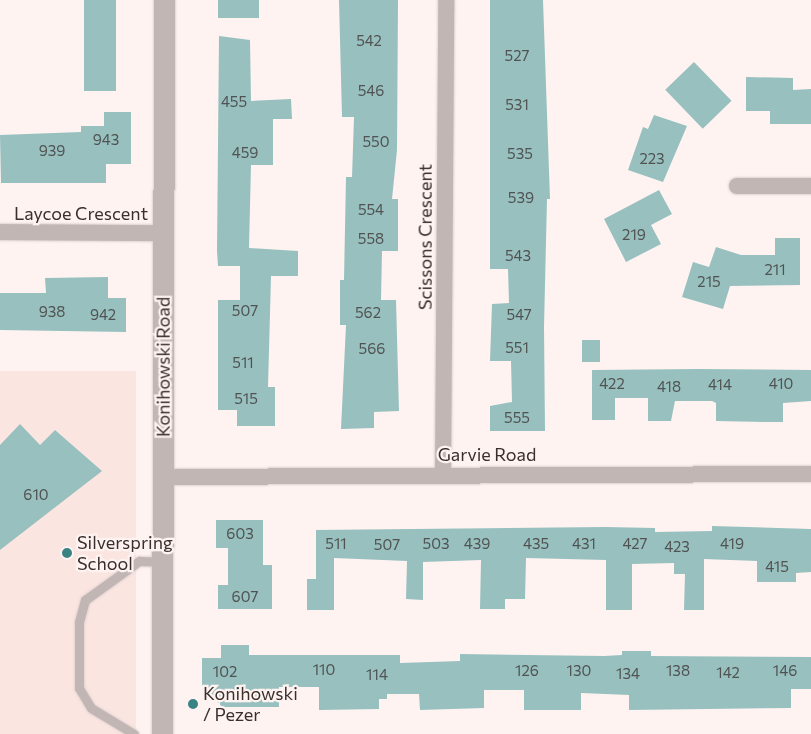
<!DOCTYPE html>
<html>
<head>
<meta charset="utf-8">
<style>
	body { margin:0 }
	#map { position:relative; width:811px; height:734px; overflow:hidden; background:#fef3f1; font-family:Commissioner,sans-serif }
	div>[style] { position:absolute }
	.built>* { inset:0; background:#fbe5e1; transform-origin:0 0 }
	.building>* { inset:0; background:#97c0bf; transform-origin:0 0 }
	.roads { filter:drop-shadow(0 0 1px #dbd0ce) drop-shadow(0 0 1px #dbd0ce) }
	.service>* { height:9px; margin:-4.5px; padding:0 4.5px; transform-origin:4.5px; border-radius:4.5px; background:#c2b6b4 }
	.minor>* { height:16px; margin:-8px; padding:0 8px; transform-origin:8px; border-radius:8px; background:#c2b6b4 }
	.tertiary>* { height:21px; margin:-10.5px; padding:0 10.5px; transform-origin:10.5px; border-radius:10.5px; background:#c2b6b4 }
	.dots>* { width:14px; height:14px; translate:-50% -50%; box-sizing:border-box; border:2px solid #fef3f1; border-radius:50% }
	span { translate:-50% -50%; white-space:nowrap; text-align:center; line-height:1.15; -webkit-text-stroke:4.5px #fef3f1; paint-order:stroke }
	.number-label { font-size:15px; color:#505352 }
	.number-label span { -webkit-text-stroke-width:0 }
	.street-label { font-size:18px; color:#392f2d }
	.poi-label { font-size:18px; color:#392f2d }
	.left { translate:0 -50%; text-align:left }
</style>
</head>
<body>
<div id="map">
	<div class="built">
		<div style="left:0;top:371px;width:136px;height:363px"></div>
	</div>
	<div class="building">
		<div style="left:84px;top:0;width:32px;height:91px"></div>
		<div style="left:218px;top:0;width:41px;height:18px"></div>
		<div style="clip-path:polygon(339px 0,398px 0,397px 150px,392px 199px,398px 199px,398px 251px,382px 251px,381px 300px,396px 300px,399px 411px,374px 412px,374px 428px,341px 429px,346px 325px,340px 325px,340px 280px,344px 280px,346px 177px,352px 177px,354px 117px,342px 117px)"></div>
		<div style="clip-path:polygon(490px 0,543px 0,550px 199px,547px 199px,544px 327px,545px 431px,490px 431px,490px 406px,512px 402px,511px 361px,490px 361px,492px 304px,509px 303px,508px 269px,490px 269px)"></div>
		<div style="clip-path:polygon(219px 36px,250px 40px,251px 101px,291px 99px,292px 119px,273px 119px,273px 165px,251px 165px,249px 248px,298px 251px,298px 276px,271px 276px,268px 387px,275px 387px,275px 426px,237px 426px,237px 410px,218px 410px,218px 300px,240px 300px,240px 266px,218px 266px,217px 251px)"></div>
		<div style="left:694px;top:62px;width:54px;height:40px;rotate:46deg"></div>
		<div style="clip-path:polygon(746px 77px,793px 78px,793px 90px,811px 89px,811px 124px,770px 124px,770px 111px,746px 111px)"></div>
		<div style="clip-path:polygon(104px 112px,131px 112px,131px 164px,106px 164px,106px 183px,1px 183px,0 135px,81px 132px,81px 126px,104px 126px)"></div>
		<div style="clip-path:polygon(654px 115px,687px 126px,663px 182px,628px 170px,643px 127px,648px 129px)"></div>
		<div style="clip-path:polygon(659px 190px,672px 214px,651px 225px,661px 244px,626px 262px,604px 219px)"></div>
		<div style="clip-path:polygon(775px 238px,800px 238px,800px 285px,730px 286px,723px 309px,682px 297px,693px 262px,709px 267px,716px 247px,741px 255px,775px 255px)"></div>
		<div style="clip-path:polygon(108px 277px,108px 298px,126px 298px,126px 332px,0 330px,0 293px,46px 293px,45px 278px)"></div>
		<div style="left:582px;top:340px;width:18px;height:22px"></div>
		<div style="clip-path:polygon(698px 369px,811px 370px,811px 401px,783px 403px,783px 422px,765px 422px,716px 421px,716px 403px,712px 401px,675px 401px,671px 421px,648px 421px,648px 398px,615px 398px,615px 420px,592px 420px,592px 370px)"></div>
		<div style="clip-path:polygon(20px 424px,40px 445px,55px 430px,102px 471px,0 550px,0 445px)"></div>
		<div style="clip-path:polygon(216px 520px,263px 520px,263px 565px,272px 565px,272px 609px,218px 609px,218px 585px,228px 585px,228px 548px,216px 548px)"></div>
		<div style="clip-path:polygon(712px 526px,811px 529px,811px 572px,796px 573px,796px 582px,757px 582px,757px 561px,704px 559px,704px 610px,684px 610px,685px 574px,674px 574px,674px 563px,632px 564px,632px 610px,606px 610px,606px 560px,526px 558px,525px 599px,505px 599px,505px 609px,480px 609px,481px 560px,423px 562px,423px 600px,406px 599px,407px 561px,334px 558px,334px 610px,307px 610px,307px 579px,316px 579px,316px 530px,605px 527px,655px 528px,655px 532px,712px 531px)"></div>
		<div style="clip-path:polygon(221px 645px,249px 645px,249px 655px,400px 655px,400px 663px,460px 661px,460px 654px,604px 656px,622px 655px,622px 651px,651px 651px,651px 656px,811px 657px,811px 689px,791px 689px,791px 708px,629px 710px,629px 695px,581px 693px,581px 710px,524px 710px,524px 690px,484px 690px,484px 708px,420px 710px,419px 694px,387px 694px,387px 699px,379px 699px,379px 709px,319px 710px,319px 687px,279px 687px,279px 707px,222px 707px,202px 685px,202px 658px,221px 658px)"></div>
	</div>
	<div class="roads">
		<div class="service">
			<div style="left:134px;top:734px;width:50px;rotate:-148.8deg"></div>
			<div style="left:91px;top:708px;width:23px;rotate:-121deg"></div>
			<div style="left:79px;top:688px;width:66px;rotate:-90deg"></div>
			<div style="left:79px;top:622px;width:23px;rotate:-75deg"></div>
			<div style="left:85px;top:600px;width:67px;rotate:-35.8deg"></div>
			<div style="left:139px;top:561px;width:23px;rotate:2deg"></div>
		</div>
		<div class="minor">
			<div style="left:737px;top:186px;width:74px"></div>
			<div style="left:0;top:232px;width:163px;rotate:0.4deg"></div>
			<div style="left:443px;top:474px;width:474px;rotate:-89.6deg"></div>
			<div style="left:163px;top:477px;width:648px;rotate:-0.27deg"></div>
		</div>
		<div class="tertiary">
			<div style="left:162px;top:734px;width:734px;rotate:-89.84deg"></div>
		</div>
	</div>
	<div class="dots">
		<div style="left:67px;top:553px;background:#3a8383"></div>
		<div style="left:193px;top:704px;background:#3a8383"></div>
	</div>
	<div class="number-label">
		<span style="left:369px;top:41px">542</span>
		<span style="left:517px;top:56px">527</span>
		<span style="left:371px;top:91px">546</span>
		<span style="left:234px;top:102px">455</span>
		<span style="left:517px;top:105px">531</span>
		<span style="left:106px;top:140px">943</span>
		<span style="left:376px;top:142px">550</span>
		<span style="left:52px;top:151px">939</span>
		<span style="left:245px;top:153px">459</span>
		<span style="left:520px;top:154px">535</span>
		<span style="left:652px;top:159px">223</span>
		<span style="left:521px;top:198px">539</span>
		<span style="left:371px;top:210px">554</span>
		<span style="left:634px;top:235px">219</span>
		<span style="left:371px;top:239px">558</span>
		<span style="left:518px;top:256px">543</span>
		<span style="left:775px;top:270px">211</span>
		<span style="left:709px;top:282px">215</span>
		<span style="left:245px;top:311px">507</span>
		<span style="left:52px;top:312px">938</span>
		<span style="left:368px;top:313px">562</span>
		<span style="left:103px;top:315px">942</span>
		<span style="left:519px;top:315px">547</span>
		<span style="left:517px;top:348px">551</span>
		<span style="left:372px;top:349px">566</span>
		<span style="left:243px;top:363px">511</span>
		<span style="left:612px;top:384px">422</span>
		<span style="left:781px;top:384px">410</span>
		<span style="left:720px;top:385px">414</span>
		<span style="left:669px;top:387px">418</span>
		<span style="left:246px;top:399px">515</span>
		<span style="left:517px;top:418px">555</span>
		<span style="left:36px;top:495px">610</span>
		<span style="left:240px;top:534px">603</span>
		<span style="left:336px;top:544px">511</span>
		<span style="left:436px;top:544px">503</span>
		<span style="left:477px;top:544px">439</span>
		<span style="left:536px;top:544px">435</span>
		<span style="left:584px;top:544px">431</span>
		<span style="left:635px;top:544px">427</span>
		<span style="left:732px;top:544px">419</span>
		<span style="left:387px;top:545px">507</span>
		<span style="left:677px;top:547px">423</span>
		<span style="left:777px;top:567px">415</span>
		<span style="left:245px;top:597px">607</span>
		<span style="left:324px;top:670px">110</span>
		<span style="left:527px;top:671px">126</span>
		<span style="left:579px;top:671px">130</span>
		<span style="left:678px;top:671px">138</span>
		<span style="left:785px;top:671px">146</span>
		<span style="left:225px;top:672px">102</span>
		<span style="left:728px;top:673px">142</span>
		<span style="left:628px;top:674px">134</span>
		<span style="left:377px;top:675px">114</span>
	</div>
	<div class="street-label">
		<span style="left:81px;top:213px">Laycoe Crescent</span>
		<span style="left:425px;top:237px;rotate:-90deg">Scissons Crescent</span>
		<span style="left:163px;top:367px;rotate:-90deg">Konihowski Road</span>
		<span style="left:487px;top:454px">Garvie Road</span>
	</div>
	<div class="poi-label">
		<span class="left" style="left:77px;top:553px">Silverspring<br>School</span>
		<span class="left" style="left:203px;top:704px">Konihowski<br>/ Pezer</span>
	</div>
</div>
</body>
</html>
